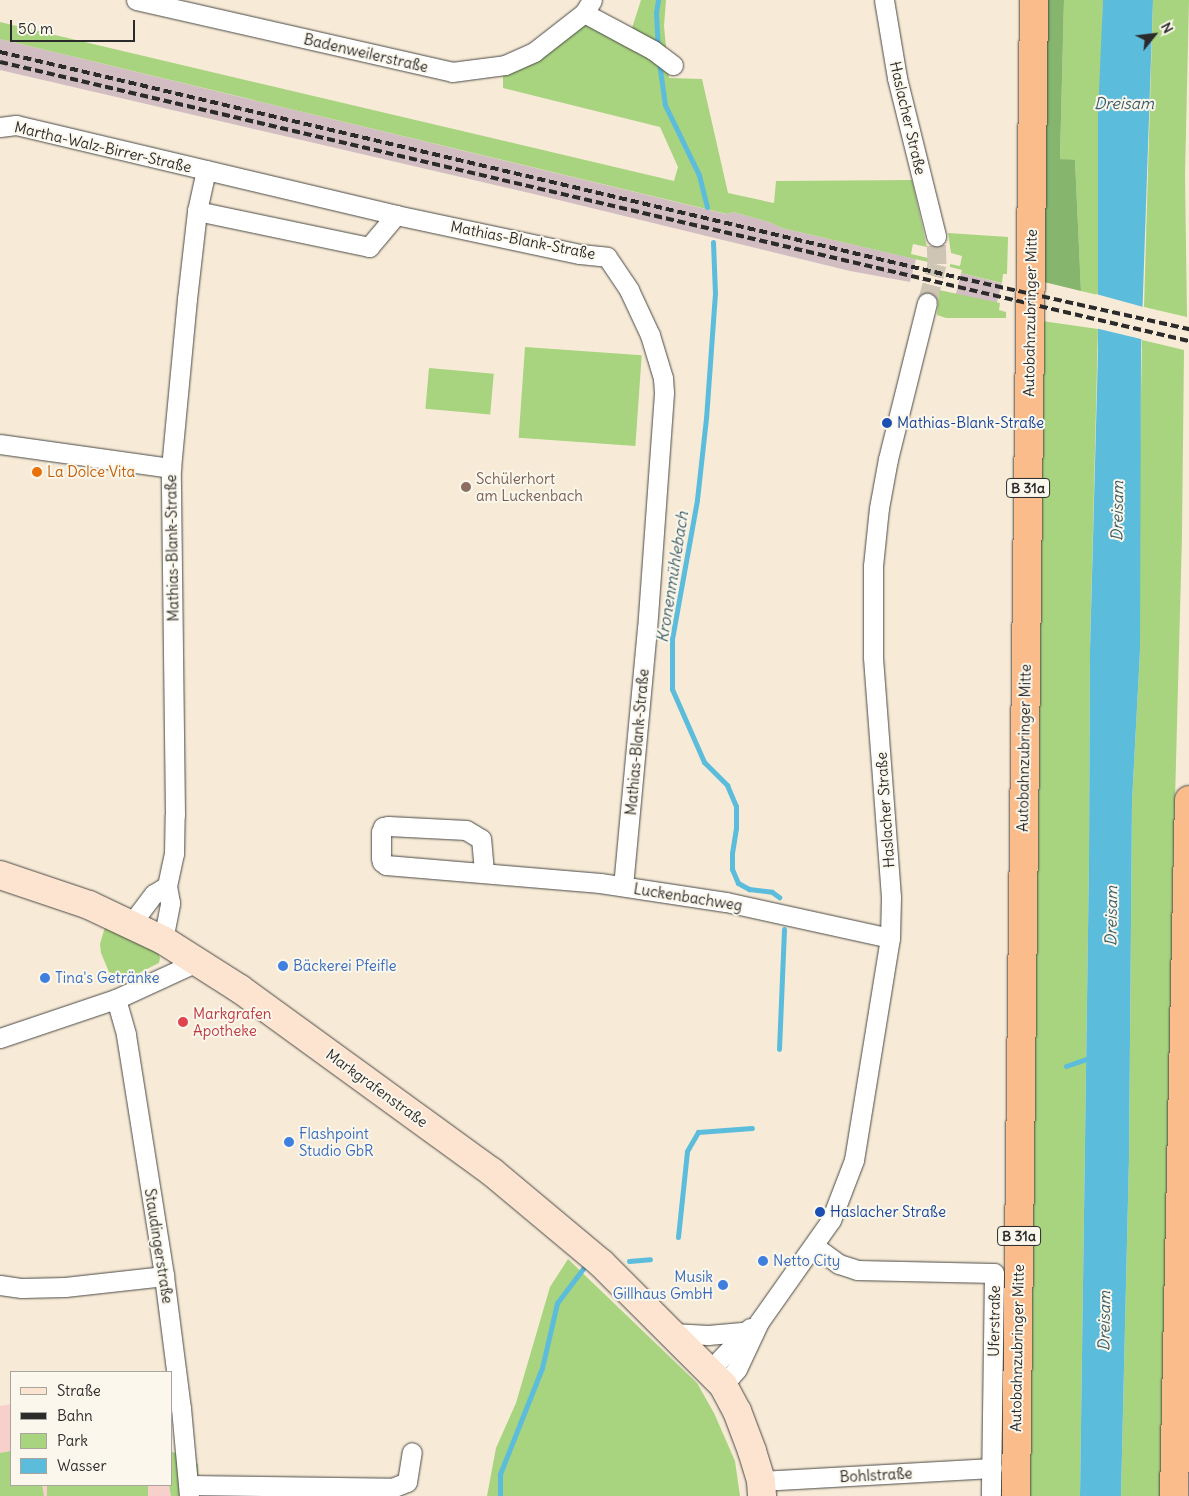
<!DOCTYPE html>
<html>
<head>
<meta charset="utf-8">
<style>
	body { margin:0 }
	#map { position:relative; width:1189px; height:1496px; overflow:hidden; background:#f7ebd7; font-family:Delius,sans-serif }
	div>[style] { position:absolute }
	.built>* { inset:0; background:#f7d0cb }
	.industrial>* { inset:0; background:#d2bec2; transform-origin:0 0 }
	.green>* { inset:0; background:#a8d37f; transform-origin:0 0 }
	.forest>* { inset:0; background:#86b56e }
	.water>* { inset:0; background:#5cbcdb }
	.pier>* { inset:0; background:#f7ebd7 }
	.stream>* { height:5px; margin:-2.5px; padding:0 2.5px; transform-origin:2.5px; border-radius:2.5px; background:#5cbcdb }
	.street-tunnel>* { height:19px; margin-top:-9.5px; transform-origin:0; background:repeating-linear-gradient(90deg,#cec5b5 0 19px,transparent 0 28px) }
	.roads { filter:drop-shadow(0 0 1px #4a4845) drop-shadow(0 0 1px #4a4845) }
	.street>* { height:19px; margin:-9.5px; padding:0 9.5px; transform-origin:9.5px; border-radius:9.5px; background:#fff }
	.secondary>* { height:28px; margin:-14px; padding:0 14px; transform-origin:14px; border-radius:14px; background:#fde4d1 }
	.highway>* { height:28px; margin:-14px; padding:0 14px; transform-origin:14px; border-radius:14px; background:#fabc8b }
	.rail>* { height:4px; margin-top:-2px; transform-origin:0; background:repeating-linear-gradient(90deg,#2b2b2b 0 8px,transparent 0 12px) }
	.dots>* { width:14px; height:14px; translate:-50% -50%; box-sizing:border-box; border:2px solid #fbf7ec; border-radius:50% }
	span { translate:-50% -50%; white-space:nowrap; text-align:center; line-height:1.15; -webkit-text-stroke:4px #fbf7ec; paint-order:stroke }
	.shield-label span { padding:1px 4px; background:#fbf7ec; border:1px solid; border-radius:4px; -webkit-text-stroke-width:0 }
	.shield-label { font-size:14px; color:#2b2b2b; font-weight:700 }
	.street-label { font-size:15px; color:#2b2b2b }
	.transit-label { font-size:15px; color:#164399 }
	.left { translate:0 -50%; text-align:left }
	.food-label { font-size:15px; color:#c56008 }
	.education-label { font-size:15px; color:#785e54 }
	.shop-label { font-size:15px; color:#366cbe }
	.right { translate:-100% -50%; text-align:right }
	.health-label { font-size:15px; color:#be3a42 }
	.water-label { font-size:16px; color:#3c5e69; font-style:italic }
	.legend { position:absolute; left:10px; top:1371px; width:162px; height:115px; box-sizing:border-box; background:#fbf7ec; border:1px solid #a8a59f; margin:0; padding:6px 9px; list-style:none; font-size:15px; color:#2b2b2b }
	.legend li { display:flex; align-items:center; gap:10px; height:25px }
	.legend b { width:25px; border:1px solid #a8a59f }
	.north { position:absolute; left:1129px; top:10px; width:50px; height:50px; -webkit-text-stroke:4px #fbf7ec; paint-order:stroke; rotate:61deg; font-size:14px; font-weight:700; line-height:20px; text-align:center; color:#2b2b2b }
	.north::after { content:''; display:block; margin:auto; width:18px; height:22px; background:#2b2b2b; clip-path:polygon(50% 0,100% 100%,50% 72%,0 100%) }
	.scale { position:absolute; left:10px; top:20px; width:125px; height:22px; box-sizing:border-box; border:2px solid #2b2b2b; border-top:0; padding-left:6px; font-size:15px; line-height:18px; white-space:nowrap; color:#2b2b2b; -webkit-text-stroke:4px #fbf7ec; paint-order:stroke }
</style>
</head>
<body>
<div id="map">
	<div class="built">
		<div style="clip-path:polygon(11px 1404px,11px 1485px,169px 1485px,171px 1496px,0 1496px,0 1406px)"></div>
	</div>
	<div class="industrial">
		<div style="clip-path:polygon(0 39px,726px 214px,733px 212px,769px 222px,782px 228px,916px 259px,910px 282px,850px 271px,538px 195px,0 70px)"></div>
		<div style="left:961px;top:273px;width:42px;height:22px;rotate:14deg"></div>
	</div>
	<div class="green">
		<div style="clip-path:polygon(641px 0,666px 0,664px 26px,669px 78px,702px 79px,728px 193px,774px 203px,776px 181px,912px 180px,927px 247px,913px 244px,911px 254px,928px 258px,928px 262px,782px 228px,769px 222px,733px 212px,727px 214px,0 39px,0 22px,674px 181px,678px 167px,660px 127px,503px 88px,503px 75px,552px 48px,582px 22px,640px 49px,632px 28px)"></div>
		<div style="clip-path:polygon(1064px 0,1103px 0,1098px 295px,1081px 291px,1075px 161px,1060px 159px)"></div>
		<div style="clip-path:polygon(1153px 0,1189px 0,1185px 175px,1187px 317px,1144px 307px)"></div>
		<div style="clip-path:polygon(948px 233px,1008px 237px,1007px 274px,1003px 274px,1002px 283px,961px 273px,962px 270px,950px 267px,950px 264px,960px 266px,962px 256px,951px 253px)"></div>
		<div style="clip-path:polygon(939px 290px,1000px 303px,999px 310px,1006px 312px,1006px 318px,946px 318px,937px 315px)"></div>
		<div style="clip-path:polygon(1042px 321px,1098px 329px,1090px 650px,1089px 861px,1080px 1496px,1028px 1496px)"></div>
		<div style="clip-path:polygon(1142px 340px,1184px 350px,1182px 536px,1173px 875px,1165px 1496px,1121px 1496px,1129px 1158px,1132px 802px,1140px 651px,1139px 501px)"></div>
		<div style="left:525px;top:347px;width:117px;height:91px;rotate:4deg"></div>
		<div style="left:429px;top:368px;width:65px;height:41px;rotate:5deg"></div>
		<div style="clip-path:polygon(105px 927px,158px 953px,160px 958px,159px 963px,133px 976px,124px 977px,109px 972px,101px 953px,100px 944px)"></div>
		<div style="clip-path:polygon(568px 1259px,697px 1383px,714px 1413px,735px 1461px,740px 1496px,487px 1496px,496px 1448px,516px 1403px,550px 1287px)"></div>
		<div style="clip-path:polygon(11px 1451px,11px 1485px,42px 1485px,44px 1496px,0 1496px,0 1453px)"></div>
		<div style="clip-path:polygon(171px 1451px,198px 1464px,199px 1496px,171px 1496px,169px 1485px,171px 1485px)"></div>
		<div style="left:47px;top:1485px;width:101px;height:11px"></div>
	</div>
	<div class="forest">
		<div style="clip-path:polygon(1046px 0,1064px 0,1060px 159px,1075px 160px,1081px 291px,1044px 282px)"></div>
	</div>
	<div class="water">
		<div style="clip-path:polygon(1103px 0,1153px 0,1141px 352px,1140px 651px,1132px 802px,1129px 1158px,1121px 1496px,1080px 1496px,1089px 861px,1090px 650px,1098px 352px,1098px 114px)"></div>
	</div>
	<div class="pier">
		<div style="clip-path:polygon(1096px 294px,1147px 308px,1145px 340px,1095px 328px)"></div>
	</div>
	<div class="stream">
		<div style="left:658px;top:0;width:13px;rotate:99deg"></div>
		<div style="left:656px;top:13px;width:35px;rotate:87deg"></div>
		<div style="left:659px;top:62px;width:43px;rotate:82.1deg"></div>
		<div style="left:665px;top:105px;width:78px;rotate:64.1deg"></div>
		<div style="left:699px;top:175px;width:33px;rotate:76deg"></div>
		<div style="left:713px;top:242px;width:51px;rotate:87.8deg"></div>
		<div style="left:715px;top:293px;width:125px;rotate:94.1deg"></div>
		<div style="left:706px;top:418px;width:82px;rotate:96.3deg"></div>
		<div style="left:697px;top:500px;width:141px;rotate:100.2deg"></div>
		<div style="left:672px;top:639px;width:50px;rotate:90deg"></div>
		<div style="left:672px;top:689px;width:80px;rotate:66.3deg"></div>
		<div style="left:704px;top:762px;width:33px;rotate:45deg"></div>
		<div style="left:727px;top:785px;width:23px;rotate:67deg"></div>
		<div style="left:736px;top:806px;width:22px;rotate:90deg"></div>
		<div style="left:736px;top:828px;width:25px;rotate:99deg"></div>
		<div style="left:732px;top:853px;width:16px;rotate:90deg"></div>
		<div style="left:732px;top:869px;width:15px;rotate:67deg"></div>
		<div style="left:738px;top:883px;width:13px;rotate:29deg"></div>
		<div style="left:749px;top:889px;width:23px;rotate:7deg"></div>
		<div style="left:772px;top:892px;width:9px;rotate:36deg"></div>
		<div style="left:779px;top:1049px;width:120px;rotate:-87.6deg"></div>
		<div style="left:1066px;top:1066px;width:28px;rotate:-19deg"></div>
		<div style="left:678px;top:1237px;width:86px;rotate:-84deg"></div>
		<div style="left:687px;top:1151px;width:22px;rotate:-60deg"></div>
		<div style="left:698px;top:1132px;width:54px;rotate:-4.2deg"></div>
		<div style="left:629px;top:1261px;width:21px;rotate:-5deg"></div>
		<div style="left:500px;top:1496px;width:22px;rotate:-90deg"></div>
		<div style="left:500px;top:1474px;width:114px;rotate:-68.4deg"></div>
		<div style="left:542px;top:1368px;width:67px;rotate:-77deg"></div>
		<div style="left:557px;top:1303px;width:51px;rotate:-52.9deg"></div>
	</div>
	<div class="street-tunnel">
		<div style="left:927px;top:303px;width:40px;rotate:-75.6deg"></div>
		<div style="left:937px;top:264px;width:28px;rotate:-92deg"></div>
	</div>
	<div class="roads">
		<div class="street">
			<div style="left:136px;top:0;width:324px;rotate:12.8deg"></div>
			<div style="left:452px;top:72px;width:53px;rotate:-7.5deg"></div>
			<div style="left:505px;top:65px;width:32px;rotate:-24deg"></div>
			<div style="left:534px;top:52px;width:63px;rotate:-38deg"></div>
			<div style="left:584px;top:13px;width:15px;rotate:-58deg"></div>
			<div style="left:884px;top:0;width:79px;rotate:80.5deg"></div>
			<div style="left:897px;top:78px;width:163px;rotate:76.1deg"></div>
			<div style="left:584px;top:13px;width:78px;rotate:28.2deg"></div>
			<div style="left:653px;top:50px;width:25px;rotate:37deg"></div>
			<div style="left:0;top:127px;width:16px;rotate:-7deg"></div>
			<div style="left:16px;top:125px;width:391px;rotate:13.3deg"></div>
			<div style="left:396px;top:215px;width:188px;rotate:12deg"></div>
			<div style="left:580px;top:254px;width:27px;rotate:6deg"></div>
			<div style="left:607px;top:257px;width:40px;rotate:56deg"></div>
			<div style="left:629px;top:290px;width:50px;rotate:65deg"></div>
			<div style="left:650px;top:335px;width:45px;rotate:73.2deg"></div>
			<div style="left:663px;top:378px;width:15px;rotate:86deg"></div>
			<div style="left:664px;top:393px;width:236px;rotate:94.1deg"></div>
			<div style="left:647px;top:628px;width:259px;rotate:95.3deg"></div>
			<div style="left:197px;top:211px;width:176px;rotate:11.8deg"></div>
			<div style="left:369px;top:247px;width:42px;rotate:-49.8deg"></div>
			<div style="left:0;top:444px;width:173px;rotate:8deg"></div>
			<div style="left:484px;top:872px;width:33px;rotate:-95deg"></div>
			<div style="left:481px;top:839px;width:17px;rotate:-149deg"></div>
			<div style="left:466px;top:830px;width:78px;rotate:-177.1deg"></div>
			<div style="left:388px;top:826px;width:5px;rotate:169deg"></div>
			<div style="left:383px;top:827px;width:5px;rotate:112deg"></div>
			<div style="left:381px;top:832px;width:26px;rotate:90deg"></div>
			<div style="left:381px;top:858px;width:4px;rotate:76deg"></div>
			<div style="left:382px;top:862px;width:5px;rotate:37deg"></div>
			<div style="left:386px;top:865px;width:215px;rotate:4.8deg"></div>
			<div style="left:600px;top:883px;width:127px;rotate:8.6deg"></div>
			<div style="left:726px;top:902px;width:168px;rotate:12.4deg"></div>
			<div style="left:131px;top:924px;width:38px;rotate:-53deg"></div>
			<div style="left:154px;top:894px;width:15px;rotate:-32deg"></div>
			<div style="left:163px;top:940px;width:38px;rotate:-79deg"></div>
			<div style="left:170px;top:903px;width:17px;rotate:-100deg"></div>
			<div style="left:167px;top:886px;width:33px;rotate:-78deg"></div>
			<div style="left:174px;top:854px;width:39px;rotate:-89deg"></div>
			<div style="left:175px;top:815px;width:347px;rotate:-90.7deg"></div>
			<div style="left:171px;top:468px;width:170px;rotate:-84.6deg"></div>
			<div style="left:187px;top:299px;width:89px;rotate:-83.5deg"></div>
			<div style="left:197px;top:211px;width:42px;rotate:-77.6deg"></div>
			<div style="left:116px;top:999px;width:37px;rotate:74deg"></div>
			<div style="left:126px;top:1035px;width:244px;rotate:81deg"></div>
			<div style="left:164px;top:1276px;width:133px;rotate:82.7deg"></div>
			<div style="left:181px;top:1408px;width:88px;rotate:84.8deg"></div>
			<div style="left:0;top:1038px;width:122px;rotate:-18.6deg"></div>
			<div style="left:116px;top:999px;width:89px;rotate:-24.6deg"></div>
			<div style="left:814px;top:1246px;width:31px;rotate:36deg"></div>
			<div style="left:839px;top:1264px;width:19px;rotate:18deg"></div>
			<div style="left:857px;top:1270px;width:137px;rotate:1.3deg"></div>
			<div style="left:994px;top:1273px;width:223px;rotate:90.8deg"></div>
			<div style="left:0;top:1285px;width:22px;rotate:8deg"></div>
			<div style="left:22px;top:1288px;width:43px;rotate:-1.3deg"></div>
			<div style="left:65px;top:1287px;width:100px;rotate:-6.3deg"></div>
			<div style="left:671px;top:1333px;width:37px;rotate:3deg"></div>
			<div style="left:708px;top:1335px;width:37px;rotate:-5deg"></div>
			<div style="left:710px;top:1370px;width:58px;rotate:-46.4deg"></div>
			<div style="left:723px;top:1385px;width:21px;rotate:-49deg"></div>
			<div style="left:737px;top:1369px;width:52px;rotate:-64.9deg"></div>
			<div style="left:759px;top:1322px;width:125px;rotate:-54.8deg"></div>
			<div style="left:831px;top:1220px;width:64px;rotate:-69deg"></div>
			<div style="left:854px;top:1160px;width:225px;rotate:-80.8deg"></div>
			<div style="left:890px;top:938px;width:41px;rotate:-88.6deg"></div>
			<div style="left:891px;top:897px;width:242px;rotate:-94.3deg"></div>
			<div style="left:873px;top:656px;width:90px;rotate:-90deg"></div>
			<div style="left:873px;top:566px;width:58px;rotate:-84.1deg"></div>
			<div style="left:879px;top:508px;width:50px;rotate:-79.6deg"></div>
			<div style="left:888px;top:459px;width:161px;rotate:-76deg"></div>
			<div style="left:761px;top:1481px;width:231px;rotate:-3.2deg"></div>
			<div style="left:189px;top:1485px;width:203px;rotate:0.8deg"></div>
			<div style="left:392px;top:1488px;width:16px;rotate:-22deg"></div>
			<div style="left:407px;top:1482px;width:30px;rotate:-81deg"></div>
		</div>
		<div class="secondary">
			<div style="left:0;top:875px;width:94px;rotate:18.6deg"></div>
			<div style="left:89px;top:905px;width:82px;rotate:25.3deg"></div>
			<div style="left:163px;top:940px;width:91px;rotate:32.5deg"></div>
			<div style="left:240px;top:989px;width:311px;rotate:36deg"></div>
			<div style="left:492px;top:1172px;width:142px;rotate:39.9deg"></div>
			<div style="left:601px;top:1263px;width:173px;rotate:45deg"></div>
			<div style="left:723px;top:1385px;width:30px;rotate:62deg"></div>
			<div style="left:737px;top:1411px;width:43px;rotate:69.4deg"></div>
			<div style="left:752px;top:1451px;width:31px;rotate:73deg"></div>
			<div style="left:761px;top:1481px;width:15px;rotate:86deg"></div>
		</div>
		<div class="highway">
			<div style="left:1016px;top:1496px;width:1496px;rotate:-89.31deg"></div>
			<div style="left:1174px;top:1496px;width:696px;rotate:-88.77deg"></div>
		</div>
	</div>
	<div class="rail">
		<div style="left:0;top:52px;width:986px;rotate:13.25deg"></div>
		<div style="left:960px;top:278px;width:235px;rotate:12.6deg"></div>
		<div style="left:0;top:62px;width:1221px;rotate:13.21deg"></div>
	</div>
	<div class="dots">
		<div style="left:887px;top:423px;background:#1a4fb4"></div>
		<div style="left:37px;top:472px;background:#e8710a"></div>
		<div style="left:466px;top:487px;background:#8d6e63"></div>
		<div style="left:283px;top:966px;background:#3f7fe0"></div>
		<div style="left:45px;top:978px;background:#3f7fe0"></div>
		<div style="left:183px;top:1022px;background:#e0444e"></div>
		<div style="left:289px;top:1142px;background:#3f7fe0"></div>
		<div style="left:820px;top:1212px;background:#1a4fb4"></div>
		<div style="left:763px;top:1261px;background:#3f7fe0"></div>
		<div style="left:723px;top:1285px;background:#3f7fe0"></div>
	</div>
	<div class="shield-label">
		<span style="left:1028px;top:488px">B 31a</span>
		<span style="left:1019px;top:1236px">B 31a</span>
	</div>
	<div class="street-label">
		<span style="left:366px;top:53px;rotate:13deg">Badenweilerstraße</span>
		<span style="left:908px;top:118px;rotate:77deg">Haslacher Straße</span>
		<span style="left:103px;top:147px;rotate:13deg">Martha-Walz-Birrer-Straße</span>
		<span style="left:523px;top:240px;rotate:11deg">Mathias-Blank-Straße</span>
		<span style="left:1030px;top:313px;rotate:-89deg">Autobahnzubringer Mitte</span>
		<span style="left:172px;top:548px;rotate:-91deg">Mathias-Blank-Straße</span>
		<span style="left:637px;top:742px;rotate:-85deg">Mathias-Blank-Straße</span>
		<span style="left:1024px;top:748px;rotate:-89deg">Autobahnzubringer Mitte</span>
		<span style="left:885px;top:810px;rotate:-94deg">Haslacher Straße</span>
		<span style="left:688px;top:897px;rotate:9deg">Luckenbachweg</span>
		<span style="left:377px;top:1088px;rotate:36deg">Markgrafenstraße</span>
		<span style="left:159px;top:1246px;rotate:81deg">Staudingerstraße</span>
		<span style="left:994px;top:1321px;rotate:-89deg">Uferstraße</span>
		<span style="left:1017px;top:1348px;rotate:-89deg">Autobahnzubringer Mitte</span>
		<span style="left:876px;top:1475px;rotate:-3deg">Bohlstraße</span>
	</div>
	<div class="transit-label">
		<span class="left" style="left:897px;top:423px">Mathias-Blank-Straße</span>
		<span class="left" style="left:830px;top:1212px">Haslacher Straße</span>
	</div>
	<div class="food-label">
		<span class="left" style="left:47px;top:472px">La Dolce Vita</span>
	</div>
	<div class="education-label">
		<span class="left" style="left:476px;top:487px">Schülerhort<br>am Luckenbach</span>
	</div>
	<div class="shop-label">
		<span class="left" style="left:293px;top:966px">Bäckerei Pfeifle</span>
		<span class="left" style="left:55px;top:978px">Tina's Getränke</span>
		<span class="left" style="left:299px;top:1142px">Flashpoint<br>Studio GbR</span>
		<span class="left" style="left:773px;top:1261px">Netto City</span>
		<span class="right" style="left:713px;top:1285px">Musik<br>Gillhaus GmbH</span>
	</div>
	<div class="health-label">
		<span class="left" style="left:193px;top:1022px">Markgrafen<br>Apotheke</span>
	</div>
	<div class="water-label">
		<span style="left:1124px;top:103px">Dreisam</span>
		<span style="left:1117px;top:511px;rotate:-89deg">Dreisam</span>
		<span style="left:672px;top:577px;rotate:-81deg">Kronenmühlebach</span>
		<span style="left:1111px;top:916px;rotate:-89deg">Dreisam</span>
		<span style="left:1104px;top:1321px;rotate:-89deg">Dreisam</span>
	</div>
	<ul class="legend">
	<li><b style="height:6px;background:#fde4d1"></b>Straße</li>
	<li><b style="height:6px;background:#2b2b2b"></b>Bahn</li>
	<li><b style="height:14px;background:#a8d37f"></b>Park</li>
	<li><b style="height:14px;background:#5cbcdb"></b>Wasser</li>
	</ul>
	<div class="north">N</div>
	<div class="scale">50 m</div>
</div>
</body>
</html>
